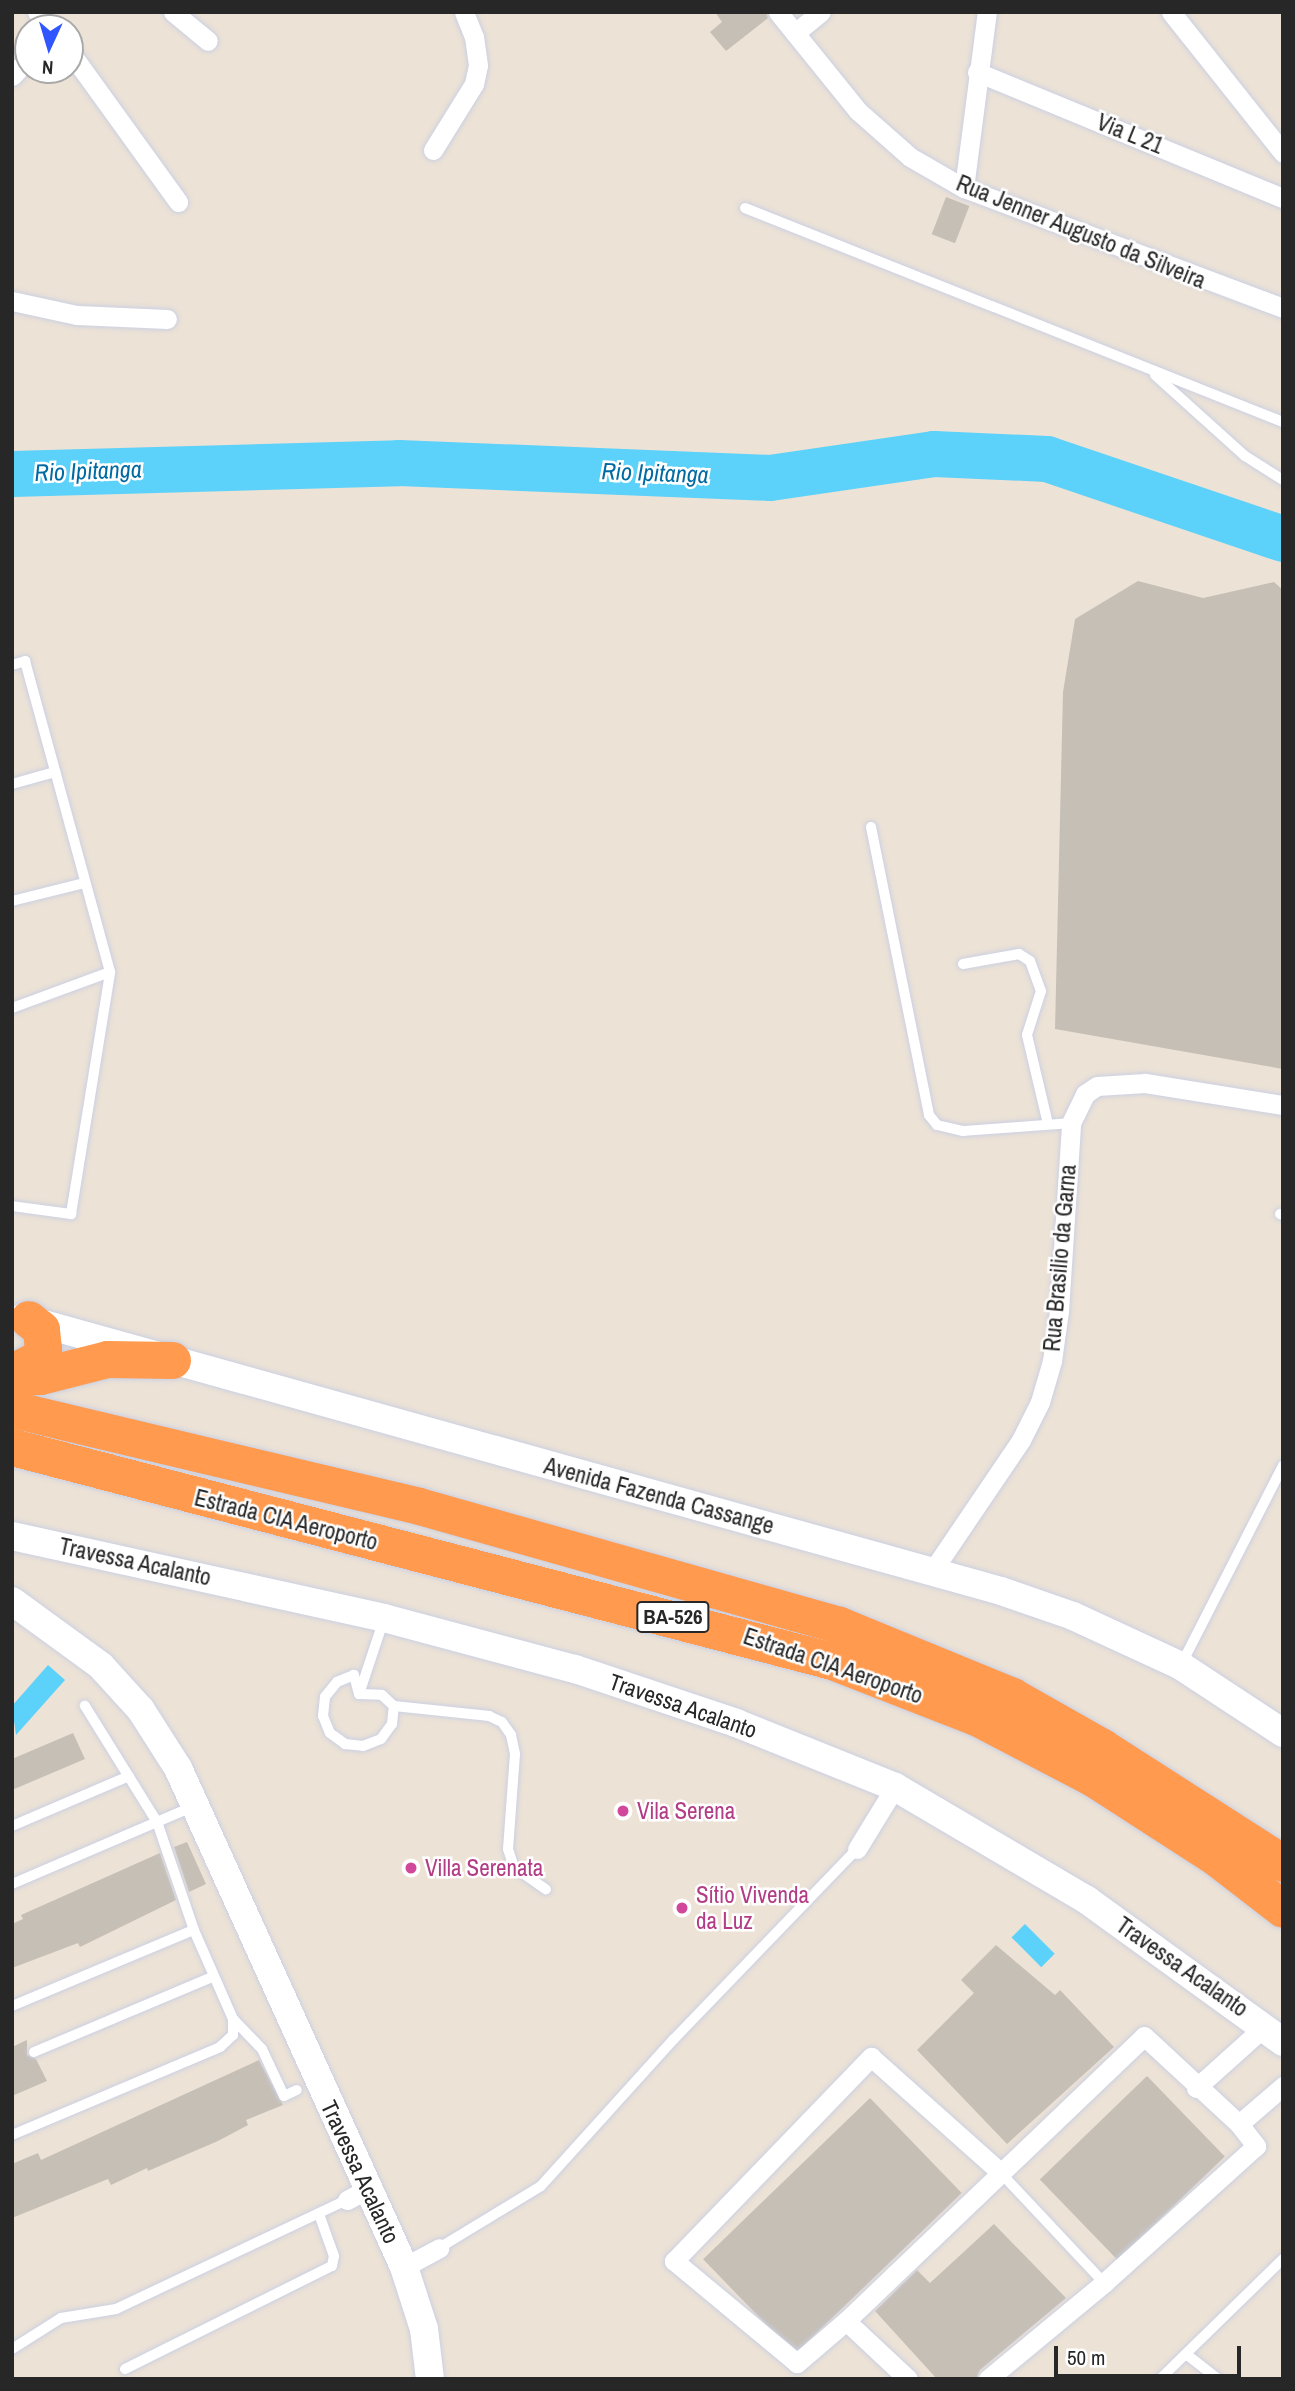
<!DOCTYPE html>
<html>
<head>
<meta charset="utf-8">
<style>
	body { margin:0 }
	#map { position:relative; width:1295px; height:2391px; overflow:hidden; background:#ece2d6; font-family:"Archivo Narrow",sans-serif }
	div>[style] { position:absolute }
	.water>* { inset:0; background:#5cd1fa; transform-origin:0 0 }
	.river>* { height:46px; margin:-23px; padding:0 23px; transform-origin:23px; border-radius:23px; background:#5cd1fa }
	.building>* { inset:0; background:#c6bfb6; transform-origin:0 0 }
	.roads { filter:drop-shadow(0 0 2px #cbd0e2) drop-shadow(0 0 2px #cbd0e2) }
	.lane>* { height:10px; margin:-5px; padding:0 5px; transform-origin:5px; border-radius:5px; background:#fff }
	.street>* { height:19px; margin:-9.5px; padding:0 9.5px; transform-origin:9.5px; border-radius:9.5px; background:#fff }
	.secondary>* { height:28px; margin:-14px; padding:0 14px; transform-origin:14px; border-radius:14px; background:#fff }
	.highway>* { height:37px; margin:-18.5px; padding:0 18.5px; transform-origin:18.5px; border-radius:18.5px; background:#ff9a4e }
	.dots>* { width:19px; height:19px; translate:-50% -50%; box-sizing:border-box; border:4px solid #fff; border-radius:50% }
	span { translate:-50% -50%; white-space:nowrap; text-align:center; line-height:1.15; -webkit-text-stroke:5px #fff; paint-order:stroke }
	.shield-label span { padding:2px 5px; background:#fff; border:2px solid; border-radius:5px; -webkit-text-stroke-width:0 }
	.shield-label { font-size:21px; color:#272727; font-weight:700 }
	.street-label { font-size:23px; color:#272727 }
	.hotel-label { font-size:23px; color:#b23c85 }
	.left { translate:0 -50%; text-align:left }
	.water-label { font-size:24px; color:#006ba2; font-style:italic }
	.frame { position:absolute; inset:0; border:14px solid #272727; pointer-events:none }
	.north { position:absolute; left:14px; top:14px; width:70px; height:70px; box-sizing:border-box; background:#fff; border:2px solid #a9a9a9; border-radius:50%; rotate:184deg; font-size:19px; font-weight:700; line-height:28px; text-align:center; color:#272727 }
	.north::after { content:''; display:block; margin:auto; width:24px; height:32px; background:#3057ff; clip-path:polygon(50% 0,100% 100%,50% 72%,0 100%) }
	.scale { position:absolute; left:1054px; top:2346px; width:187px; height:32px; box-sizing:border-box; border:4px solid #272727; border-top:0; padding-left:9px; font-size:21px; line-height:24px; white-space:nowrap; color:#272727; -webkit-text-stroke:5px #fff; paint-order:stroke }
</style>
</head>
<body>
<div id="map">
	<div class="water">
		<div style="clip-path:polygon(48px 1665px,65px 1680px,16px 1735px,12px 1706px)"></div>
		<div style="left:1025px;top:1924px;width:42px;height:19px;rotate:45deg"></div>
	</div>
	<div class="river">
		<div style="left:12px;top:474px;width:387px;rotate:-1.6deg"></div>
		<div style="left:399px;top:463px;width:371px;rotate:2.3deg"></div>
		<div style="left:770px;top:478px;width:166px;rotate:-8.3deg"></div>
		<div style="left:934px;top:454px;width:113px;rotate:2.5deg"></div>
		<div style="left:1047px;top:459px;width:249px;rotate:18.7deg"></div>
	</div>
	<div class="building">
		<div style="clip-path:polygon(715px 12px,766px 12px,768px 18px,726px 51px,710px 32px,722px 22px)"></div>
		<div style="left:946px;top:197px;width:25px;height:40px;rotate:21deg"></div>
		<div style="clip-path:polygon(1138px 581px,1203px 598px,1274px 582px,1283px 590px,1283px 1069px,1055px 1029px,1063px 692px,1075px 619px)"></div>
		<div style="clip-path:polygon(73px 1733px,85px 1759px,12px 1790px,12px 1759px)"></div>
		<div style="clip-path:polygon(187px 1842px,206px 1884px,189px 1892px,174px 1847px)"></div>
		<div style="clip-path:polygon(160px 1853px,176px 1900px,80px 1947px,78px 1943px,12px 1968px,12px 1924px,23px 1919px,21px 1915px)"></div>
		<div style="clip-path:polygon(996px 1945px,1055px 1995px,1060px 1990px,1114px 2047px,1007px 2144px,917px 2050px,974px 1993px,961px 1980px)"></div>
		<div style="clip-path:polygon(27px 2040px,27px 2055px,36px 2059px,47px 2081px,12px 2096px,12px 2047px)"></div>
		<div style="clip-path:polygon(259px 2060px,283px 2105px,246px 2120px,248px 2125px,218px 2141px,148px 2171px,147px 2168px,111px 2185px,108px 2179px,12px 2218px,12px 2164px,38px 2153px,41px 2160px)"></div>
		<div style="left:1147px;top:2076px;width:112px;height:149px;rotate:46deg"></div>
		<div style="left:870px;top:2098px;width:132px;height:232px;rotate:46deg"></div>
		<div style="clip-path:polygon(994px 2224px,1066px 2298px,980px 2370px,976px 2379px,937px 2379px,875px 2311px,917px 2270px,930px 2283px)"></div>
	</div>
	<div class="roads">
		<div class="lane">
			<div style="left:745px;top:208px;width:579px;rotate:21.69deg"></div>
			<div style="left:1155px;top:375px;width:121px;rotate:42deg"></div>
			<div style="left:1245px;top:456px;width:45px;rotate:32.3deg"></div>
			<div style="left:12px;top:665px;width:14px;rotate:-17deg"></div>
			<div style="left:25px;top:661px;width:322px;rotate:74.7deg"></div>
			<div style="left:110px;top:972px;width:104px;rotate:159.8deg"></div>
			<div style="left:12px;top:784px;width:45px;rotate:-15.6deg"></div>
			<div style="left:871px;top:827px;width:294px;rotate:78.6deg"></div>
			<div style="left:929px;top:1115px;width:13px;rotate:51deg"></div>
			<div style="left:937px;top:1125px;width:27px;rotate:13deg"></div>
			<div style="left:963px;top:1131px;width:108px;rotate:-4.2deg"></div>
			<div style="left:12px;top:901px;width:74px;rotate:-14deg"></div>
			<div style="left:963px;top:964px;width:57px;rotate:-10.1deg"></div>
			<div style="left:1019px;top:954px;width:13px;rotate:32deg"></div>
			<div style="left:1030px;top:961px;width:32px;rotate:70deg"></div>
			<div style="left:1041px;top:991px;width:46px;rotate:107.7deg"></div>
			<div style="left:1027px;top:1035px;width:91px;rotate:76.7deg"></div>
			<div style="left:12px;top:1206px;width:60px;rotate:7.7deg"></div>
			<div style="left:71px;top:1214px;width:245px;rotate:-80.8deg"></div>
			<div style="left:1280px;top:1214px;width:3px;rotate:18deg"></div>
			<div style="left:384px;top:1619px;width:79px;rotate:108.4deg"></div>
			<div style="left:359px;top:1694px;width:23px;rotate:2deg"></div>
			<div style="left:382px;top:1695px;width:16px;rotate:43deg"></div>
			<div style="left:394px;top:1706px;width:96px;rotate:6deg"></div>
			<div style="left:489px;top:1716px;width:14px;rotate:25deg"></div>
			<div style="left:502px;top:1722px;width:16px;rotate:55deg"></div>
			<div style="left:511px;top:1735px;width:19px;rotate:78deg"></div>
			<div style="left:515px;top:1754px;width:95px;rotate:94.2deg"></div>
			<div style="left:508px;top:1849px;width:19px;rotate:72deg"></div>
			<div style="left:514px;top:1867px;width:39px;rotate:35deg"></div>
			<div style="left:1181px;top:1665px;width:224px;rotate:-62.9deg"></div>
			<div style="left:359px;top:1694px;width:20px;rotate:-105deg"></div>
			<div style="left:354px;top:1675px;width:18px;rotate:158deg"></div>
			<div style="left:337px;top:1682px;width:19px;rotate:129deg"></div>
			<div style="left:325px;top:1697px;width:19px;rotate:96deg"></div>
			<div style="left:323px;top:1716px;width:18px;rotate:68deg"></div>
			<div style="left:330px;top:1733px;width:19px;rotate:36deg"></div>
			<div style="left:345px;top:1744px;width:18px;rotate:6deg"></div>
			<div style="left:363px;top:1746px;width:19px;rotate:-21deg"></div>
			<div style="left:381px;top:1739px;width:19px;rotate:-54deg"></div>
			<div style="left:392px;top:1724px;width:18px;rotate:-84deg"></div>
			<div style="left:12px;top:1826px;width:127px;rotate:-23.1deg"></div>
			<div style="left:12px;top:1884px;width:196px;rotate:-23.2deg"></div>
			<div style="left:12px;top:2006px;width:197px;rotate:-22.7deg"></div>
			<div style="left:233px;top:2019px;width:42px;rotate:46deg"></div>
			<div style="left:262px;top:2049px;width:52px;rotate:64.9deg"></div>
			<div style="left:284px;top:2096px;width:14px;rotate:-25deg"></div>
			<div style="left:34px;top:2052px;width:193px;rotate:-22.8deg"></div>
			<div style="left:12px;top:2135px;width:226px;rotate:-22.9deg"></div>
			<div style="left:220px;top:2047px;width:18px;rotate:-43deg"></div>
			<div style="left:233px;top:2035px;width:16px;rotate:-90deg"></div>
			<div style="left:233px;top:2019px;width:97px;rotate:-113.7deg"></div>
			<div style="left:194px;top:1930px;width:114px;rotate:-108.9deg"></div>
			<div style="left:157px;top:1822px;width:137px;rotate:-121.8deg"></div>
			<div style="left:999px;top:2171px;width:154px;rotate:46.8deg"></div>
			<div style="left:439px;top:2248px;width:119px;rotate:-31.3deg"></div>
			<div style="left:541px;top:2186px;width:198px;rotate:-47.9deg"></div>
			<div style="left:674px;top:2039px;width:264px;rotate:-46.1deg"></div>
			<div style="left:12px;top:2349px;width:58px;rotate:-32.3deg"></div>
			<div style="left:61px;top:2318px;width:56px;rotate:-9.3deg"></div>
			<div style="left:116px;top:2309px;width:255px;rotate:-25.3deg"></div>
			<div style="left:1186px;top:2354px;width:41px;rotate:38deg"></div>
			<div style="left:125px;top:2369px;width:231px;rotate:-26.5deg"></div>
			<div style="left:332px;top:2266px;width:10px;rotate:-79deg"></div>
			<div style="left:334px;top:2256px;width:45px;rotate:-109.7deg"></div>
			<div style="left:1160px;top:2379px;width:172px;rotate:-44.3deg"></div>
		</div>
		<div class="street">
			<div style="left:37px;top:12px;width:21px;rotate:51deg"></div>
			<div style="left:173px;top:12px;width:45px;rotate:39.6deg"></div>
			<div style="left:778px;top:12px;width:127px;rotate:51.1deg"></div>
			<div style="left:858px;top:111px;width:69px;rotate:41.5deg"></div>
			<div style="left:910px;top:157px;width:62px;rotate:29.9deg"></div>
			<div style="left:964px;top:188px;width:341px;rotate:20.6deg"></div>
			<div style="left:1171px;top:12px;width:180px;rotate:51.5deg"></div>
			<div style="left:795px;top:33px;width:33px;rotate:-39deg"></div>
			<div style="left:70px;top:52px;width:185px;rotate:54.2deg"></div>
			<div style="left:977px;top:72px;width:331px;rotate:22.4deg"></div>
			<div style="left:12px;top:76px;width:23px;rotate:-47deg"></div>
			<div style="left:433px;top:150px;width:78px;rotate:-58.2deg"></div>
			<div style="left:474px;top:84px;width:19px;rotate:-78deg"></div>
			<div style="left:478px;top:65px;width:28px;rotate:-98deg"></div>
			<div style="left:474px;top:37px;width:27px;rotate:-112deg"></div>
			<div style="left:964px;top:188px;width:177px;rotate:-82.6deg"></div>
			<div style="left:12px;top:301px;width:66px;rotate:12.2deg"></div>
			<div style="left:77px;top:315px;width:90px;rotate:2.5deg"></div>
			<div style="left:933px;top:1570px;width:157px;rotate:-55.9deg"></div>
			<div style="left:1021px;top:1440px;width:42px;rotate:-63.4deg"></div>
			<div style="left:1040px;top:1402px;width:43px;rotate:-73.7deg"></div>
			<div style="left:1052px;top:1361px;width:50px;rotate:-82deg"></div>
			<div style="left:1059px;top:1311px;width:188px;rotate:-86.3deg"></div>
			<div style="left:1071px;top:1123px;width:32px;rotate:-64deg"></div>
			<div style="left:1085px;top:1094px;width:14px;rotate:-34deg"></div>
			<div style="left:1097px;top:1086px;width:48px;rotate:-3.6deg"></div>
			<div style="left:1145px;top:1083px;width:140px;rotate:9.1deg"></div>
			<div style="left:857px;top:1849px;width:73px;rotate:-58.5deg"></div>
			<div style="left:1196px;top:2088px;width:93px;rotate:-41.9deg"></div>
			<div style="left:1239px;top:2124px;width:58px;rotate:-40.8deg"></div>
			<div style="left:347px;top:2200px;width:24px;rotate:-28deg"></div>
			<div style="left:404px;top:2267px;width:40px;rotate:-28deg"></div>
			<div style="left:846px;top:2321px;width:65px;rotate:139.4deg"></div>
			<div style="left:797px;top:2363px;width:160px;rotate:-140.3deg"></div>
			<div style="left:674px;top:2261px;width:284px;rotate:-46deg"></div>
			<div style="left:871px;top:2057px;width:171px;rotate:41.7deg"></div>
			<div style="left:908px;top:2379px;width:85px;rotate:-136.9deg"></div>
			<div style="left:846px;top:2321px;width:412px;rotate:-43.7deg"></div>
			<div style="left:1144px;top:2036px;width:129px;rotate:42.8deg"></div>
			<div style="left:1239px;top:2124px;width:28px;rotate:52deg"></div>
			<div style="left:1256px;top:2146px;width:205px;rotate:138deg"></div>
			<div style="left:1104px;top:2283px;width:151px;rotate:140.4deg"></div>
		</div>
		<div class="secondary">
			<div style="left:22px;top:1318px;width:1016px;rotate:15.58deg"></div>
			<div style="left:1001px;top:1591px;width:76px;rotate:19.1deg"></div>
			<div style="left:1073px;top:1616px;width:119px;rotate:24.8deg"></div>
			<div style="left:1181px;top:1666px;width:122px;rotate:33.3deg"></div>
			<div style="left:12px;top:1536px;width:381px;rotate:12.4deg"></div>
			<div style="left:384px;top:1618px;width:198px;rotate:15deg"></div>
			<div style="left:575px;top:1669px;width:170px;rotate:18.5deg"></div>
			<div style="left:736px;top:1723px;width:171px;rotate:21.9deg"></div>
			<div style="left:895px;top:1787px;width:223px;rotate:30.5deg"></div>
			<div style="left:1087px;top:1900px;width:242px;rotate:35.9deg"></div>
			<div style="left:12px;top:1601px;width:110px;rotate:36.1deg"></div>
			<div style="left:101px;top:1666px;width:59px;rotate:47.7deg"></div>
			<div style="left:141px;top:1710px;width:69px;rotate:57.5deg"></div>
			<div style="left:178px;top:1768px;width:548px;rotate:65.63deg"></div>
			<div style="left:404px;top:2267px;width:65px;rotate:72.1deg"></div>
			<div style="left:424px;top:2329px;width:50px;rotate:83.2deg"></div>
		</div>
		<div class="highway">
			<div style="left:12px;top:1372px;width:28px;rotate:-27deg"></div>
			<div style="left:37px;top:1359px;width:12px;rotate:-59deg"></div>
			<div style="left:43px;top:1349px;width:20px;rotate:-96deg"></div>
			<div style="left:41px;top:1329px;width:16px;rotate:-142deg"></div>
			<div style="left:12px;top:1377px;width:28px;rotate:-2deg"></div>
			<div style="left:40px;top:1376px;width:69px;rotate:-14.2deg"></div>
			<div style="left:107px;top:1359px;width:65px;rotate:0.9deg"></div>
			<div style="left:12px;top:1409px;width:418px;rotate:13.4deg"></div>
			<div style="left:419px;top:1506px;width:437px;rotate:15.8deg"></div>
			<div style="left:839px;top:1625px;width:187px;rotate:22.3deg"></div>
			<div style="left:1012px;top:1696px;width:103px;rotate:29.5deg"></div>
			<div style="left:1102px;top:1747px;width:215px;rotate:32.7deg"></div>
			<div style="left:12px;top:1447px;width:847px;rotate:14.63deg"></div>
			<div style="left:832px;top:1661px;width:155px;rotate:21.3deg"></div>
			<div style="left:976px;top:1717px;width:132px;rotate:27.5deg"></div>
			<div style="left:1093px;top:1778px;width:148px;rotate:32.8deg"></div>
			<div style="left:1217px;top:1858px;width:83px;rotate:37.7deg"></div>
		</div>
	</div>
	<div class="dots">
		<div style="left:623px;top:1811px;background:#d1479c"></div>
		<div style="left:411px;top:1868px;background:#d1479c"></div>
		<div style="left:682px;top:1908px;background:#d1479c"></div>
	</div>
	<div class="shield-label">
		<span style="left:673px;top:1617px">BA-526</span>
	</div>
	<div class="street-label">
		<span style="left:1130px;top:134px;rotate:22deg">Via L 21</span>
		<span style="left:1081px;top:232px;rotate:22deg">Rua Jenner Augusto da Silveira</span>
		<span style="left:1060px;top:1258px;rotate:-85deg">Rua Brasilio da Garna</span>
		<span style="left:659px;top:1496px;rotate:15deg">Avenida Fazenda Cassange</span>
		<span style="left:286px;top:1520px;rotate:14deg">Estrada CIA Aeroporto</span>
		<span style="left:135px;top:1562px;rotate:12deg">Travessa Acalanto</span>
		<span style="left:833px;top:1666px;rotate:19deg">Estrada CIA Aeroporto</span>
		<span style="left:683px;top:1706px;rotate:19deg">Travessa Acalanto</span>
		<span style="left:1182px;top:1967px;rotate:35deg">Travessa Acalanto</span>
		<span style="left:360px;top:2172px;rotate:65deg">Travessa Acalanto</span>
	</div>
	<div class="hotel-label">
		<span class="left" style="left:637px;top:1811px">Vila Serena</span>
		<span class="left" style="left:425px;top:1868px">Villa Serenata</span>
		<span class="left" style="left:696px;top:1908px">Sítio Vivenda<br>da Luz</span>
	</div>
	<div class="water-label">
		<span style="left:88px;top:471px;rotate:-2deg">Rio Ipitanga</span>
		<span style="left:655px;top:473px;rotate:2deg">Rio Ipitanga</span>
	</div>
	<div class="frame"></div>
	<div class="north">N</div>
	<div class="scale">50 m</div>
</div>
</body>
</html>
